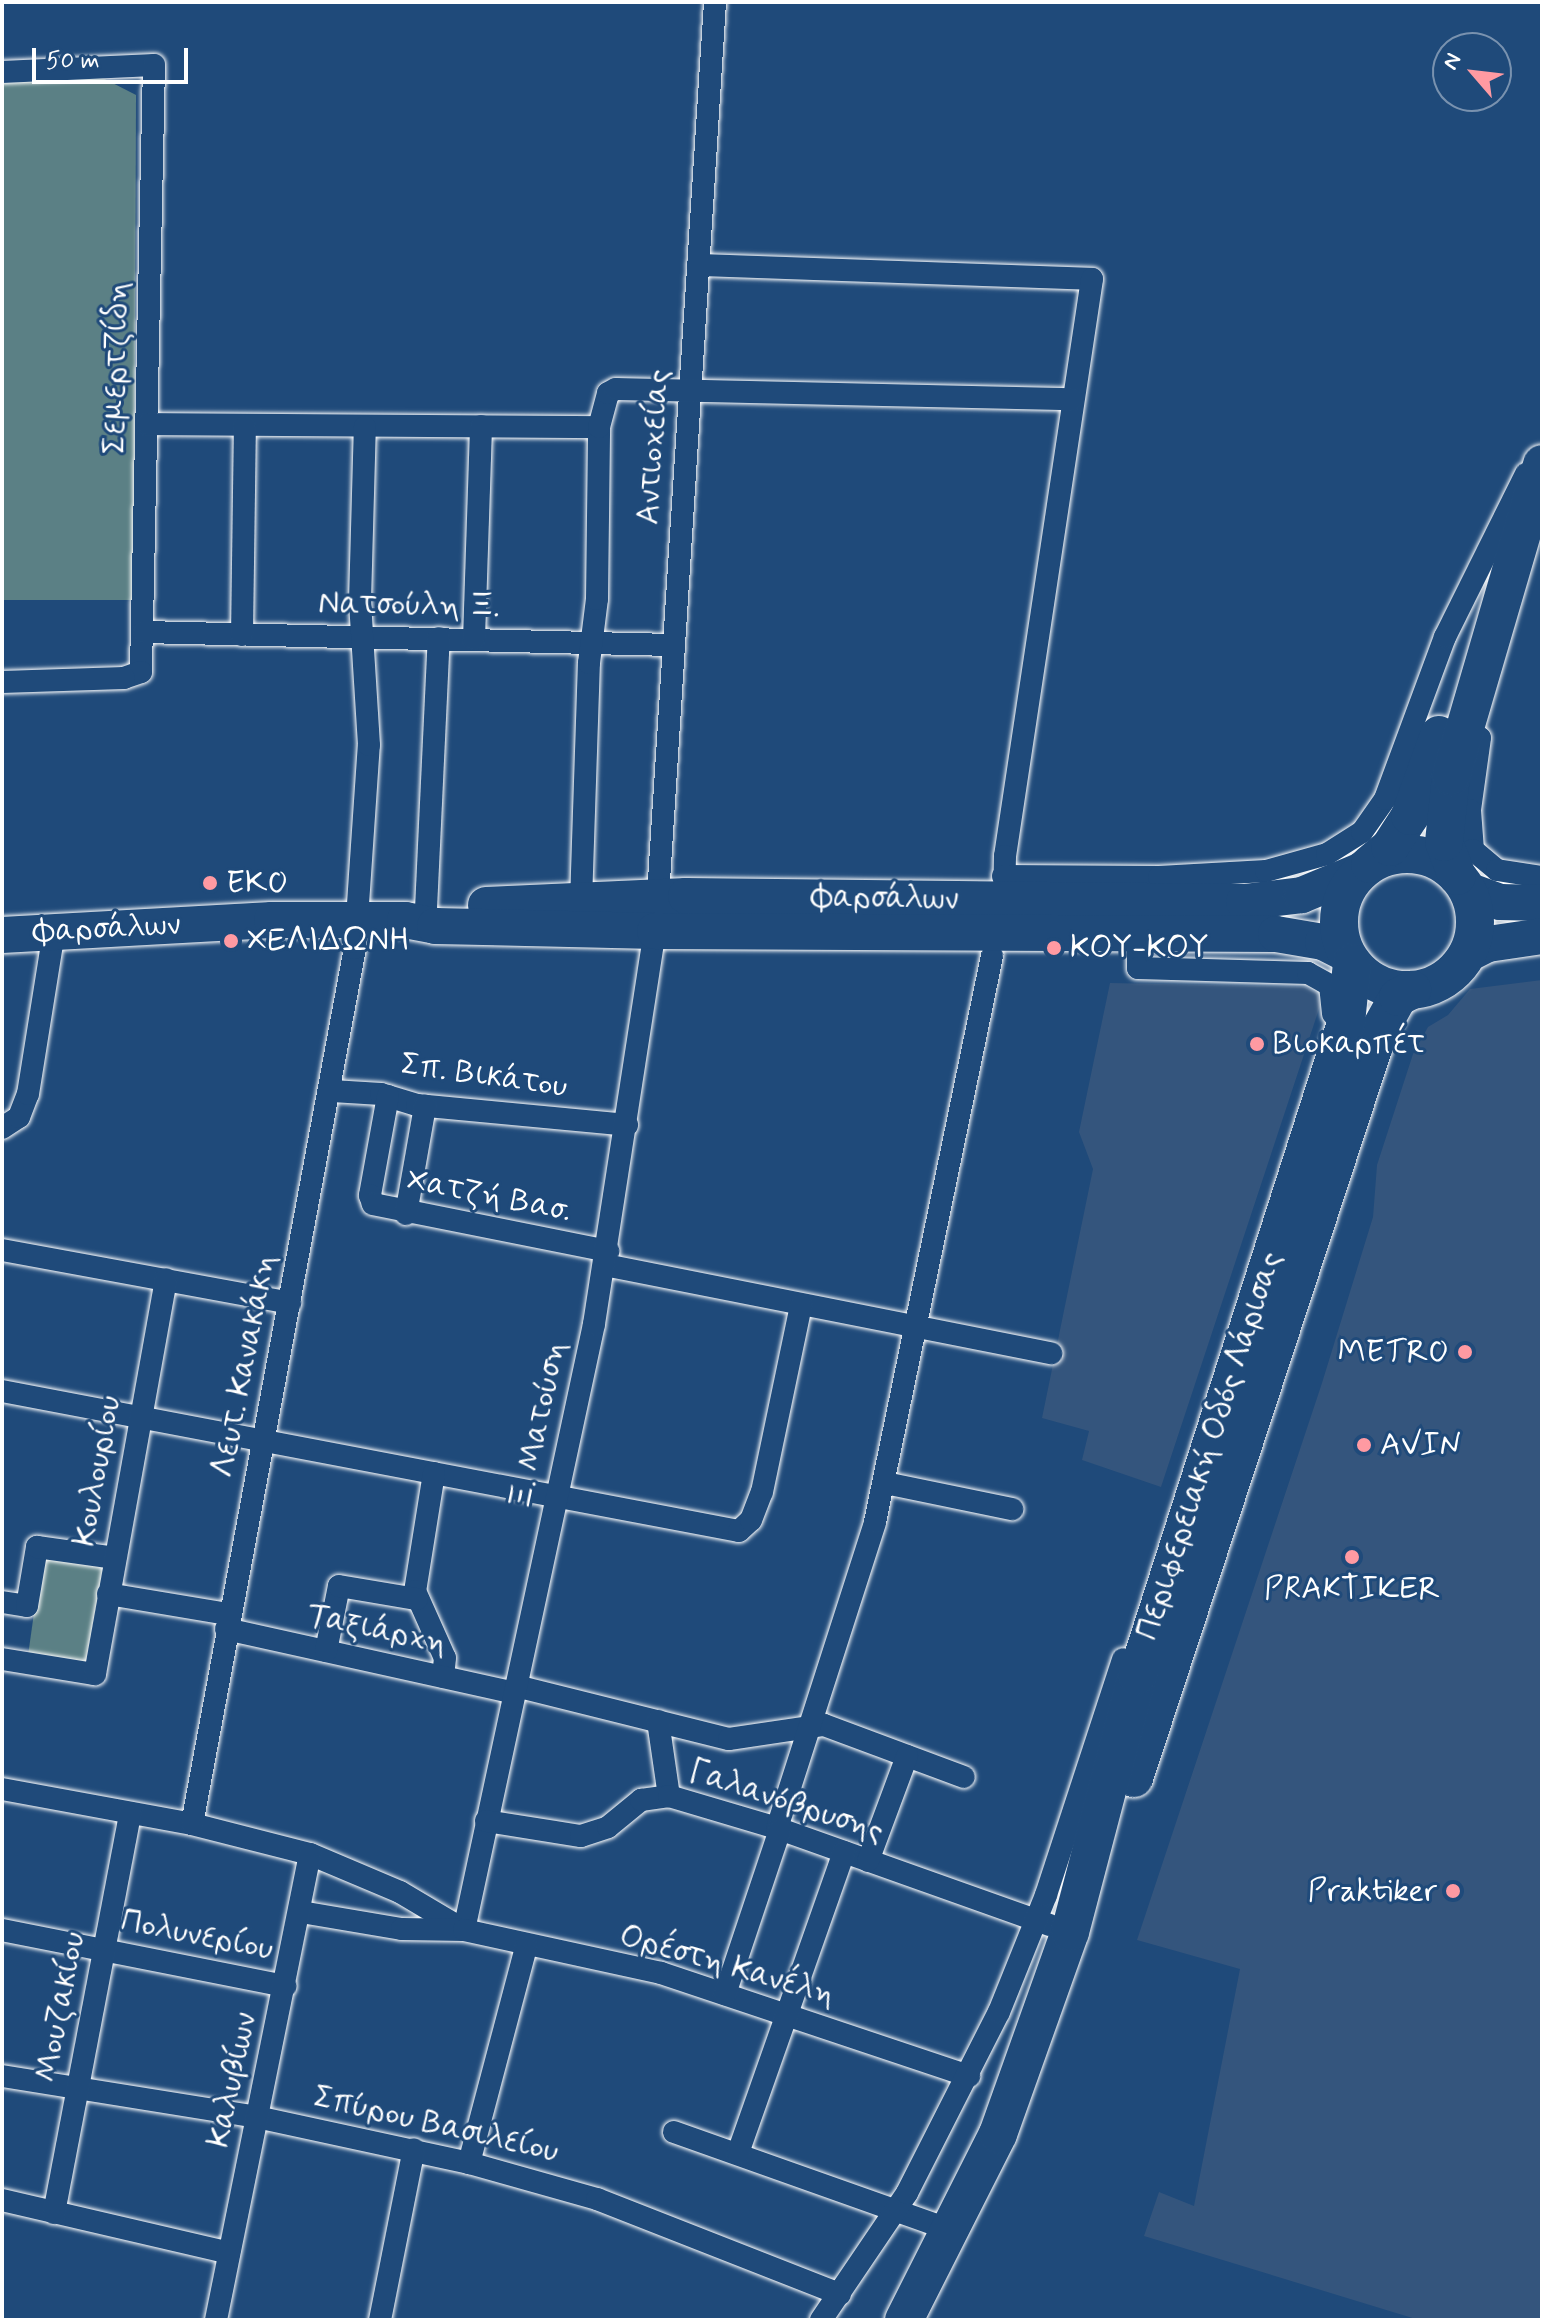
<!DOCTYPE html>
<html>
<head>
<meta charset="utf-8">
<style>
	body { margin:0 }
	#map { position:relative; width:1544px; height:2322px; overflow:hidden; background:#1f4a7a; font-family:Mynerve,sans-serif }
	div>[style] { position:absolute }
	.built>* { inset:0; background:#34557d }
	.green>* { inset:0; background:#5b8085; transform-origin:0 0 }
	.roads { filter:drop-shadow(0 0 2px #fff) drop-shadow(0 0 2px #fff) }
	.minor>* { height:22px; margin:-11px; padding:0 11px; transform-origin:11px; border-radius:11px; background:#1f4a7a }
	.primary>* { height:36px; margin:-18px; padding:0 18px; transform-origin:18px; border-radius:18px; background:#1f4a7a }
	.trunk>* { height:38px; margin:-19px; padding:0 19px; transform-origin:19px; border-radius:19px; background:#1f4a7a }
	.trunk>.ring { margin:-19px; padding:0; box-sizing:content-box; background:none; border:38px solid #1f4a7a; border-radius:50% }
	.dots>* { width:22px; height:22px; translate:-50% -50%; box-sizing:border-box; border:4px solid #1f4a7a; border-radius:50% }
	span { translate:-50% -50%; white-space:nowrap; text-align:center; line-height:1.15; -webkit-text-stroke:6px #1f4a7a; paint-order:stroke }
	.street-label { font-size:32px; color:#fff }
	.poi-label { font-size:32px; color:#fff }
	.left { translate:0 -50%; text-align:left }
	.right { translate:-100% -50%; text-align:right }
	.frame { position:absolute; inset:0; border:4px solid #fff; pointer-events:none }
	.north { position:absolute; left:1432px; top:32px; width:80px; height:80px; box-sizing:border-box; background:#1f4a7a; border:2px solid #7992af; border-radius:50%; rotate:298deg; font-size:22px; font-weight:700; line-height:32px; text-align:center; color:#fff }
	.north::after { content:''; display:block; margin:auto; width:28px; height:36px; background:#ff9aa2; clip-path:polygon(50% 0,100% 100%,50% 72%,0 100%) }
	.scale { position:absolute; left:32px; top:48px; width:156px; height:36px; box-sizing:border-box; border:4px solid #fff; border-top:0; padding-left:10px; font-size:24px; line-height:28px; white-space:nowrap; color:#fff; -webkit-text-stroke:6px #1f4a7a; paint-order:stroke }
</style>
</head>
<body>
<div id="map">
	<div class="built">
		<div style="clip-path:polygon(1542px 980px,1542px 2320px,1419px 2320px,1144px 2236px,1159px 2192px,1194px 2206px,1240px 1969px,1137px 1940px,1322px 1383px,1373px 1217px,1377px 1165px,1413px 1054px,1428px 1027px,1448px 1015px,1470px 989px)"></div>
		<div style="clip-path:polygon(1110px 983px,1305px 987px,1317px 993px,1320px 1006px,1161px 1487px,1082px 1460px,1089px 1431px,1042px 1418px,1093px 1169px,1079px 1132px)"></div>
	</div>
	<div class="green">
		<div style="clip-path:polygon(2px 74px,95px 74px,136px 95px,134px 600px,2px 600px)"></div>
		<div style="left:42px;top:1556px;width:63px;height:104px;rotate:8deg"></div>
	</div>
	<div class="roads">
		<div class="minor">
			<div style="left:2px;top:72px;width:152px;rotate:-2.6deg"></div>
			<div style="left:154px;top:65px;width:607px;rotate:91.23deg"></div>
			<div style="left:141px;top:672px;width:18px;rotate:161deg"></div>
			<div style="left:124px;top:678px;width:122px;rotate:178.1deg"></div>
			<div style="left:698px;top:265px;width:394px;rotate:2deg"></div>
			<div style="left:1092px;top:279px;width:584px;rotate:98.57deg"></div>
			<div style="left:1005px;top:856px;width:45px;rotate:91.3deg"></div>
			<div style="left:148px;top:424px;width:451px;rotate:0.4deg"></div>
			<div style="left:144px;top:632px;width:528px;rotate:1.41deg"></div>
			<div style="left:242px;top:635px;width:208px;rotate:-89.2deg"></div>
			<div style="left:474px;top:639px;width:213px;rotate:-88.1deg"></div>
			<div style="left:1467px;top:728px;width:16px;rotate:38deg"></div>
			<div style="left:1480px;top:738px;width:73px;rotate:97.9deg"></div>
			<div style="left:1470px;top:810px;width:40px;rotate:85.7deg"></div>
			<div style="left:1473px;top:850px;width:31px;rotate:40deg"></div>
			<div style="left:1497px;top:870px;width:46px;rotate:8.8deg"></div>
			<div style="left:1003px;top:876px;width:156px;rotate:0.4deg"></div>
			<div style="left:1159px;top:877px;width:107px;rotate:-3.2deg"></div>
			<div style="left:1266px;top:871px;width:63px;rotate:-15.6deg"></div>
			<div style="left:1327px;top:854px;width:41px;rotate:-32.2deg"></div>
			<div style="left:1362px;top:832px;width:40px;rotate:-55.1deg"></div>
			<div style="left:1385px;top:799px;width:173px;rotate:-69.7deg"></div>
			<div style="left:1445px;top:637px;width:182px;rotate:-63.6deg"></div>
			<div style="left:658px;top:896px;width:896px;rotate:-86.35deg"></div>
			<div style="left:581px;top:902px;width:239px;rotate:-88.1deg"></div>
			<div style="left:589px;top:663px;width:64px;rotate:-82.9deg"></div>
			<div style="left:597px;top:599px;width:172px;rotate:-89.3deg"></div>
			<div style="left:599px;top:427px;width:35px;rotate:-75deg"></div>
			<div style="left:608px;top:393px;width:9px;rotate:-27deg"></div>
			<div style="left:616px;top:389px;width:456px;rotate:1.3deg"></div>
			<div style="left:426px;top:909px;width:271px;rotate:-87.3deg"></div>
			<div style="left:1138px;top:934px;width:34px;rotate:90deg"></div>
			<div style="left:1138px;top:968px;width:170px;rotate:1.7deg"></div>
			<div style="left:1308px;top:973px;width:25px;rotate:29deg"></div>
			<div style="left:1330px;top:985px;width:29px;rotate:84deg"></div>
			<div style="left:332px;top:1091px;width:49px;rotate:3.5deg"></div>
			<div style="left:381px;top:1094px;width:38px;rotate:17deg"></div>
			<div style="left:417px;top:1105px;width:211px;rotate:5.4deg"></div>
			<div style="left:388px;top:1096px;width:101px;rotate:100.3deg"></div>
			<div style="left:370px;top:1195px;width:9px;rotate:72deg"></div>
			<div style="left:373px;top:1204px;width:240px;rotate:11.3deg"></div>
			<div style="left:2px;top:1128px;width:20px;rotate:-33deg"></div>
			<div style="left:19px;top:1117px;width:25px;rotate:-69deg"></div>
			<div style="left:28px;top:1094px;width:165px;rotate:-80.9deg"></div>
			<div style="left:406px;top:1214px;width:110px;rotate:-80deg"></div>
			<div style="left:2px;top:1250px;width:293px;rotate:10.4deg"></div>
			<div style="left:605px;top:1265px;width:455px;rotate:11.2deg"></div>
			<div style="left:2px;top:1391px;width:750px;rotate:10.76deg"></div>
			<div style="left:739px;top:1531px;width:16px;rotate:-43deg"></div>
			<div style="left:751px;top:1520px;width:30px;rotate:-69deg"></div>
			<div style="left:762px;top:1492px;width:190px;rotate:-78.2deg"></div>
			<div style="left:434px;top:1473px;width:120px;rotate:99.1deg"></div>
			<div style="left:415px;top:1591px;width:73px;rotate:65.9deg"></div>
			<div style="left:445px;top:1658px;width:19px;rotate:96deg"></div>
			<div style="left:885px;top:1483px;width:130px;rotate:11.6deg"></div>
			<div style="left:108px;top:1594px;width:122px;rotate:9.5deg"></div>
			<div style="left:2px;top:1602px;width:25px;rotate:9deg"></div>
			<div style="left:27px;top:1606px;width:60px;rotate:-80.4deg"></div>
			<div style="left:37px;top:1547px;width:79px;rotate:8deg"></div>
			<div style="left:226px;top:1629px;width:295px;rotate:12.5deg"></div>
			<div style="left:326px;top:1651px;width:66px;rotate:-78.7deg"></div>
			<div style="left:339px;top:1586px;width:79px;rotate:9.5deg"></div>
			<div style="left:2px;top:1659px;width:94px;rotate:9.2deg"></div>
			<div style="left:95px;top:1674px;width:401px;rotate:-79.8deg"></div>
			<div style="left:516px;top:1686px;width:219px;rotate:14deg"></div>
			<div style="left:729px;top:1739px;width:96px;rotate:-8.4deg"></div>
			<div style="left:824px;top:1725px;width:149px;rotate:20.4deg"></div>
			<div style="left:658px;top:1721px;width:76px;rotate:81.7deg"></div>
			<div style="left:2px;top:1789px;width:193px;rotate:10.4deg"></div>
			<div style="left:192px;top:1824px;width:122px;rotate:14.3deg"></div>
			<div style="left:310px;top:1854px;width:98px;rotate:22.9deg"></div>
			<div style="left:400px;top:1892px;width:74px;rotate:30.7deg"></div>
			<div style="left:464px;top:1930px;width:620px;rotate:-77.89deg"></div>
			<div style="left:594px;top:1324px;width:398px;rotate:-81.2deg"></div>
			<div style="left:486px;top:1821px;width:96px;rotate:9deg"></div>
			<div style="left:581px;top:1836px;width:28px;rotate:-18deg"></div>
			<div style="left:608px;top:1827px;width:43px;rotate:-39.3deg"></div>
			<div style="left:641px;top:1800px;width:28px;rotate:-8deg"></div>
			<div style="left:669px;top:1796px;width:113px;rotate:16.5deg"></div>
			<div style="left:777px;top:1828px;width:290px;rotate:19.6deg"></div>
			<div style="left:192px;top:1824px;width:891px;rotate:-79.46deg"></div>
			<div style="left:355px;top:948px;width:203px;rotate:-86.1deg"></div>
			<div style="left:369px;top:745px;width:144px;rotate:-93.6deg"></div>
			<div style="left:360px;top:601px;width:174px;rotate:-88.4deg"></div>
			<div style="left:777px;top:1828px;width:321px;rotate:-72.2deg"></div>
			<div style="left:875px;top:1522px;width:578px;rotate:-78.32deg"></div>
			<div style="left:868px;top:1861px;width:112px;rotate:-69.6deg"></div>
			<div style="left:301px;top:1912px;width:102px;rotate:9.6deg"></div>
			<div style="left:402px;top:1929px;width:62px;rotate:0.9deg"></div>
			<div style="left:464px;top:1930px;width:202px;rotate:12.3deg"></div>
			<div style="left:661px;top:1973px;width:325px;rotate:18.5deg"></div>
			<div style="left:2px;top:1930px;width:289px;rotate:11.2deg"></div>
			<div style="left:725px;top:1994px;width:173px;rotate:-71.5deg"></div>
			<div style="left:2px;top:2076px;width:258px;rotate:9.1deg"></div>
			<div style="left:257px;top:2117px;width:217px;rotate:12.2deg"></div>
			<div style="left:469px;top:2163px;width:133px;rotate:15.7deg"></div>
			<div style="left:597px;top:2199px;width:261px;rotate:21.4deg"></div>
			<div style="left:674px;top:2132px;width:296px;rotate:19.5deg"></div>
			<div style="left:738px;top:2153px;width:319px;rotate:-70.6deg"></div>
			<div style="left:469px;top:2163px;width:223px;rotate:-75.2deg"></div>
			<div style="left:2px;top:2200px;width:233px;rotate:13.1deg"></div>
			<div style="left:54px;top:2213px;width:407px;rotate:-79.2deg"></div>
			<div style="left:216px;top:2320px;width:475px;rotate:-78.6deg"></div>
			<div style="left:380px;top:2320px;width:174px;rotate:-78.8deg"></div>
			<div style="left:821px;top:2320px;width:153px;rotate:-55.9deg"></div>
			<div style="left:907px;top:2193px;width:203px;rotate:-63.1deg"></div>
			<div style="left:999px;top:2012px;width:126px;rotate:-68.1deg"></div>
			<div style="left:1046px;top:1895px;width:248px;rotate:-71.9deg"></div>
		</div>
		<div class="primary">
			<div style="left:1467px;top:890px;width:35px;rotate:20deg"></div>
			<div style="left:1500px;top:902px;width:42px;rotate:1.4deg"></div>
			<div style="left:486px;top:905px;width:200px;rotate:-2.6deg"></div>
			<div style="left:686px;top:896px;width:558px;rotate:0.62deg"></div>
			<div style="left:1244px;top:902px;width:58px;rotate:-6.9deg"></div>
			<div style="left:1302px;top:895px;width:65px;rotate:-22.6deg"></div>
			<div style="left:2px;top:935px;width:270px;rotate:-3.2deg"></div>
			<div style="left:272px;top:920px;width:133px"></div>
			<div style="left:405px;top:920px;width:31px;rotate:11deg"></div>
			<div style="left:435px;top:926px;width:220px;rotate:1.3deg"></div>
			<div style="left:655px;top:931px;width:621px;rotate:0.28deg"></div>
			<div style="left:1276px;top:934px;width:48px;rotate:9.7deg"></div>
			<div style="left:1323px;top:942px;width:27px;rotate:27deg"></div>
			<div style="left:1466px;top:955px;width:25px;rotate:-27deg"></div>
			<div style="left:1488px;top:944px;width:55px;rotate:-8.4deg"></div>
		</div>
		<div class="trunk">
			<div class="ring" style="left:1339px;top:854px;width:98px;height:98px"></div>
			<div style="left:1370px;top:864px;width:26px;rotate:-40deg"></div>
			<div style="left:1390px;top:847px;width:37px;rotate:-57deg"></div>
			<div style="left:1410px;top:816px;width:86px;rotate:-70.3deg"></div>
			<div style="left:1457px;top:876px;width:36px;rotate:-111deg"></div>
			<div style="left:1444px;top:842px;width:66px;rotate:-83.9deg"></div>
			<div style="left:1451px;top:776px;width:325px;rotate:-73.7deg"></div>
			<div style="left:1134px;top:1778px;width:784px;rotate:-71.87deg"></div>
			<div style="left:1378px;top:1033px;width:41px;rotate:-60.9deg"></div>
			<div style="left:1398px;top:997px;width:16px;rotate:-27deg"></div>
			<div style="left:904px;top:2320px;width:208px;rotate:-63.2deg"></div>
			<div style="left:998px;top:2134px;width:214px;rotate:-70.4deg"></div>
			<div style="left:1070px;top:1932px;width:265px;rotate:-75.3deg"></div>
			<div style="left:1137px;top:1676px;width:686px;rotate:-72.25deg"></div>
			<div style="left:1346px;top:1023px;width:60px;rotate:-84.3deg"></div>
		</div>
	</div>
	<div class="dots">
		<div style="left:210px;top:883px;background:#ff9aa2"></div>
		<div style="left:231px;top:941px;background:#ff9aa2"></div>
		<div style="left:1054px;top:948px;background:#ff9aa2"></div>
		<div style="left:1257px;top:1044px;background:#ff9aa2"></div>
		<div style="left:1465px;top:1352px;background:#ff9aa2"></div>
		<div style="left:1364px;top:1445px;background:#ff9aa2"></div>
		<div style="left:1352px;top:1557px;background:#ff9aa2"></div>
		<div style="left:1453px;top:1891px;background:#ff9aa2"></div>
	</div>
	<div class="street-label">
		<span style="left:117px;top:368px;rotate:-89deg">Σεμερτζίδη</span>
		<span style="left:654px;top:447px;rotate:-86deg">Αντιοχείας</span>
		<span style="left:409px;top:606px;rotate:1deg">Νατσούλη Ξ.</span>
		<span style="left:885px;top:899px;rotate:1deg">Φαρσάλων</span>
		<span style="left:107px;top:929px;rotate:-3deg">Φαρσάλων</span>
		<span style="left:484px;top:1076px;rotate:8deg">Σπ. Βικάτου</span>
		<span style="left:489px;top:1196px;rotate:11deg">Χατζή Βασ.</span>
		<span style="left:245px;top:1366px;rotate:-79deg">Λευτ. Κανακάκη</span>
		<span style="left:539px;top:1426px;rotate:-78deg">Ξ. Ματούση</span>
		<span style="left:1210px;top:1446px;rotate:-72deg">Περιφερειακή Οδός Λάρισας</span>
		<span style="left:98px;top:1471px;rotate:-80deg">Κουλουρίου</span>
		<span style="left:377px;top:1630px;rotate:12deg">Ταξιάρχη</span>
		<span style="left:786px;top:1802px;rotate:18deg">Γαλανόβρυσης</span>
		<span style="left:197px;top:1936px;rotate:11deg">Πολυνερίου</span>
		<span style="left:727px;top:1966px;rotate:16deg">Ορέστη Κανέλη</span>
		<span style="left:61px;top:2007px;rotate:-79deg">Μουζακίου</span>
		<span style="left:233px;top:2080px;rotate:-78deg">Καλυβίων</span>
		<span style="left:436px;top:2125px;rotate:13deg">Σπύρου Βασιλείου</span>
	</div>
	<div class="poi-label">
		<span class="left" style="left:226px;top:883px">EKO</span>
		<span class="left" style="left:247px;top:941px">ΧΕΛΙΔΩΝΗ</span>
		<span class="left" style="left:1070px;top:948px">ΚΟΥ-ΚΟΥ</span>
		<span class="left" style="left:1273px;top:1044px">Βιοκαρπέτ</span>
		<span class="right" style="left:1449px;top:1352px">METRO</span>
		<span class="left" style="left:1380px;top:1445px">AVIN</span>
		<span style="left:1352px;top:1589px">PRAKTIKER</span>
		<span class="right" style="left:1437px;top:1891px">Praktiker</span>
	</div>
	<div class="frame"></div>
	<div class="north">N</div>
	<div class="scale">50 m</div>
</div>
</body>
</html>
